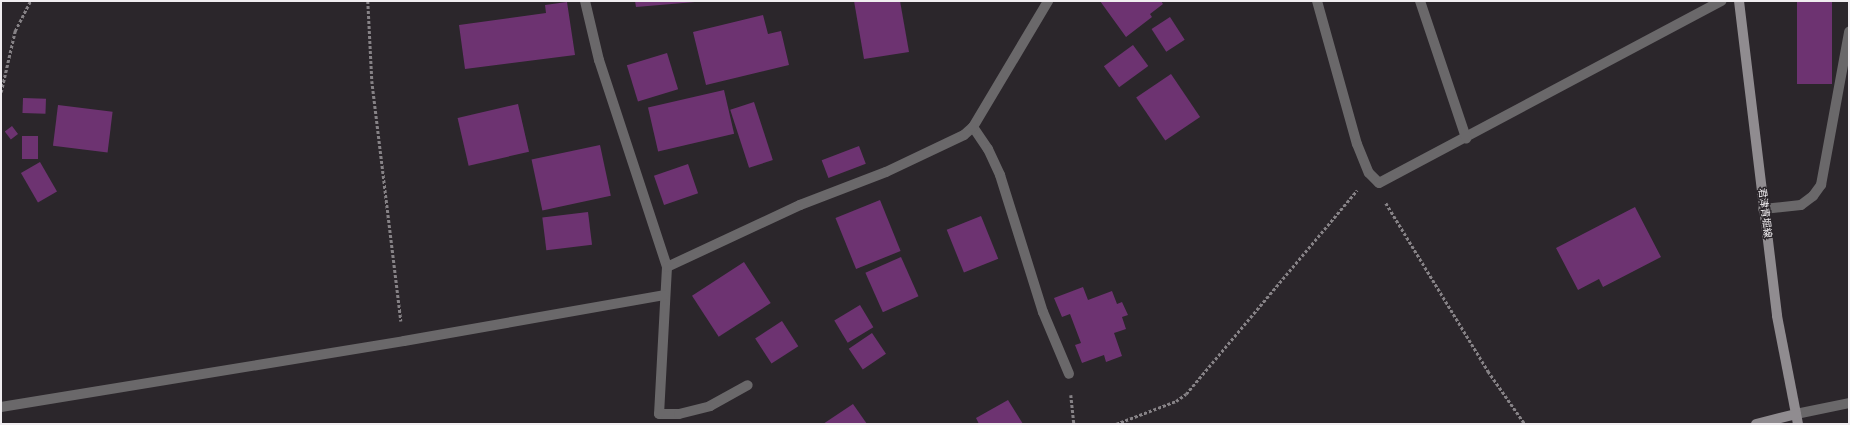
<!DOCTYPE html>
<html>
<head>
<meta charset="utf-8">
<style>
	body { margin:0 }
	#map { position:relative; width:1850px; height:425px; overflow:hidden; background:#2b262b; font-family:Signika,"Noto Sans JP",sans-serif }
	div>[style] { position:absolute }
	.building>* { inset:0; background:#6d3371; transform-origin:0 0 }
	.path>* { height:2.5px; margin-top:-1.25px; transform-origin:0; background:repeating-linear-gradient(90deg,#868286 0 3px,transparent 0 5px) }
	.service>* { height:10px; margin:-5px; padding:0 5px; transform-origin:5px; border-radius:5px; background:#6a686a }
	.minor>* { height:10px; margin:-5px; padding:0 5px; transform-origin:5px; border-radius:5px; background:#6a686a }
	.tertiary>* { height:10px; margin:-5px; padding:0 5px; transform-origin:5px; border-radius:5px; background:#6a686a }
	.secondary>* { height:10px; margin:-5px; padding:0 5px; transform-origin:5px; border-radius:5px; background:#908c90 }
	span { translate:-50% -50%; white-space:nowrap; text-align:center; line-height:1.15; -webkit-text-stroke:3px #2b262b; paint-order:stroke }
	.street-label { font-size:10px; color:#f0edf0 }
	.frame { position:absolute; inset:0; border:2px solid #f0edf0; pointer-events:none }
</style>
</head>
<body>
<div id="map">
	<div class="building">
		<div style="clip-path:polygon(635px 1px,695px 1px,695px 2px,636px 7px)"></div>
		<div style="clip-path:polygon(854px 1px,900px 1px,909px 52px,864px 59px)"></div>
		<div style="clip-path:polygon(1100px 1px,1161px 1px,1163px 4px,1150px 14px,1152px 17px,1126px 37px)"></div>
		<div style="left:1797px;top:1px;width:35px;height:83px"></div>
		<div style="clip-path:polygon(567px 2px,575px 55px,465px 69px,459px 25px,546px 13px,545px 5px)"></div>
		<div style="clip-path:polygon(763px 15px,768px 34px,781px 31px,789px 65px,706px 85px,693px 32px)"></div>
		<div style="left:1170px;top:17px;width:27px;height:22px;rotate:57deg"></div>
		<div style="left:1133px;top:45px;width:26px;height:36px;rotate:54deg"></div>
		<div style="left:667px;top:53px;width:38px;height:42px;rotate:73deg"></div>
		<div style="left:1171px;top:74px;width:52px;height:42px;rotate:56deg"></div>
		<div style="left:724px;top:90px;width:45px;height:78px;rotate:77deg"></div>
		<div style="left:23px;top:98px;width:23px;height:15px;rotate:2deg"></div>
		<div style="left:754px;top:102px;width:61px;height:25px;rotate:72deg"></div>
		<div style="left:518px;top:104px;width:49px;height:62px;rotate:77deg"></div>
		<div style="left:58px;top:105px;width:55px;height:41px;rotate:7deg"></div>
		<div style="left:12px;top:126px;width:10px;height:9px;rotate:53deg"></div>
		<div style="left:22px;top:136px;width:16px;height:23px"></div>
		<div style="left:600px;top:145px;width:52px;height:70px;rotate:78deg"></div>
		<div style="left:859px;top:146px;width:19px;height:40px;rotate:69deg"></div>
		<div style="left:40px;top:162px;width:34px;height:22px;rotate:60deg"></div>
		<div style="left:688px;top:164px;width:31px;height:36px;rotate:71deg"></div>
		<div style="left:880px;top:200px;width:55px;height:48px;rotate:68deg"></div>
		<div style="clip-path:polygon(1635px 207px,1661px 257px,1603px 287px,1599px 279px,1578px 290px,1556px 248px)"></div>
		<div style="left:588px;top:212px;width:33px;height:46px;rotate:83deg"></div>
		<div style="left:981px;top:216px;width:46px;height:37px;rotate:68deg"></div>
		<div style="left:901px;top:257px;width:43px;height:39px;rotate:66deg"></div>
		<div style="left:744px;top:262px;width:49px;height:62px;rotate:57deg"></div>
		<div style="clip-path:polygon(1083px 287px,1088px 300px,1112px 291px,1117px 304px,1122px 302px,1128px 315px,1122px 317px,1126px 329px,1114px 333px,1122px 356px,1106px 362px,1104px 355px,1082px 363px,1075px 345px,1081px 343px,1070px 314px,1062px 317px,1054px 298px)"></div>
		<div style="left:860px;top:305px;width:26px;height:30px;rotate:59deg"></div>
		<div style="left:782px;top:321px;width:30px;height:32px;rotate:57deg"></div>
		<div style="left:872px;top:333px;width:25px;height:28px;rotate:56deg"></div>
		<div style="clip-path:polygon(1008px 400px,1023px 424px,979px 424px,976px 418px)"></div>
		<div style="clip-path:polygon(853px 404px,867px 424px,823px 424px)"></div>
	</div>
	<div class="path">
		<div style="left:368px;top:1px;width:80px;rotate:87.1deg"></div>
		<div style="left:372px;top:81px;width:242px;rotate:83.1deg"></div>
		<div style="left:1px;top:92px;width:63px;rotate:-77.1deg"></div>
		<div style="left:15px;top:31px;width:34px;rotate:-63deg"></div>
		<div style="left:1386px;top:203px;width:197px;rotate:58.7deg"></div>
		<div style="left:1488px;top:371px;width:65px;rotate:55.1deg"></div>
		<div style="left:1071px;top:395px;width:29px;rotate:84deg"></div>
		<div style="left:1116px;top:424px;width:64px;rotate:-21deg"></div>
		<div style="left:1176px;top:401px;width:12px;rotate:-35deg"></div>
		<div style="left:1186px;top:394px;width:266px;rotate:-50deg"></div>
	</div>
	<div class="service">
		<div style="left:659px;top:414px;width:20px"></div>
		<div style="left:679px;top:414px;width:32px;rotate:-14deg"></div>
		<div style="left:710px;top:406px;width:43px;rotate:-28.9deg"></div>
	</div>
	<div class="minor">
		<div style="left:585px;top:1px;width:61px;rotate:76.7deg"></div>
		<div style="left:599px;top:60px;width:218px;rotate:71.8deg"></div>
		<div style="left:667px;top:267px;width:147px;rotate:93.1deg"></div>
		<div style="left:1317px;top:1px;width:148px;rotate:74.4deg"></div>
		<div style="left:1357px;top:144px;width:31px;rotate:68deg"></div>
		<div style="left:1369px;top:173px;width:14px;rotate:45deg"></div>
		<div style="left:1379px;top:183px;width:388px;rotate:-28deg"></div>
		<div style="left:1420px;top:1px;width:145px;rotate:71.4deg"></div>
		<div style="left:973px;top:127px;width:27px;rotate:56deg"></div>
		<div style="left:988px;top:149px;width:29px;rotate:65deg"></div>
		<div style="left:1000px;top:175px;width:144px;rotate:72.6deg"></div>
		<div style="left:1043px;top:312px;width:67px;rotate:67.2deg"></div>
		<div style="left:1763px;top:209px;width:38px;rotate:-6deg"></div>
		<div style="left:1801px;top:205px;width:15px;rotate:-37deg"></div>
		<div style="left:1813px;top:196px;width:14px;rotate:-54deg"></div>
		<div style="left:1821px;top:185px;width:156px;rotate:-79.6deg"></div>
		<div style="left:667px;top:267px;width:147px;rotate:-25deg"></div>
		<div style="left:800px;top:205px;width:92px;rotate:-21deg"></div>
		<div style="left:886px;top:172px;width:86px;rotate:-25.4deg"></div>
		<div style="left:964px;top:135px;width:12px;rotate:-42deg"></div>
		<div style="left:973px;top:127px;width:147px;rotate:-59.2deg"></div>
		<div style="left:1px;top:407px;width:408px;rotate:-9.3deg"></div>
		<div style="left:404px;top:341px;width:264px;rotate:-10deg"></div>
	</div>
	<div class="tertiary">
		<div style="left:1796px;top:414px;width:54px;rotate:-11.7deg"></div>
	</div>
	<div class="secondary">
		<div style="left:1739px;top:1px;width:317px;rotate:83.1deg"></div>
		<div style="left:1777px;top:316px;width:110px;rotate:79deg"></div>
		<div style="left:1756px;top:424px;width:41px;rotate:-14deg"></div>
	</div>
	<div class="street-label">
		<span style="left:1764px;top:213px;rotate:83deg">君津青堀線</span>
	</div>
	<div class="frame"></div>
</div>
</body>
</html>
